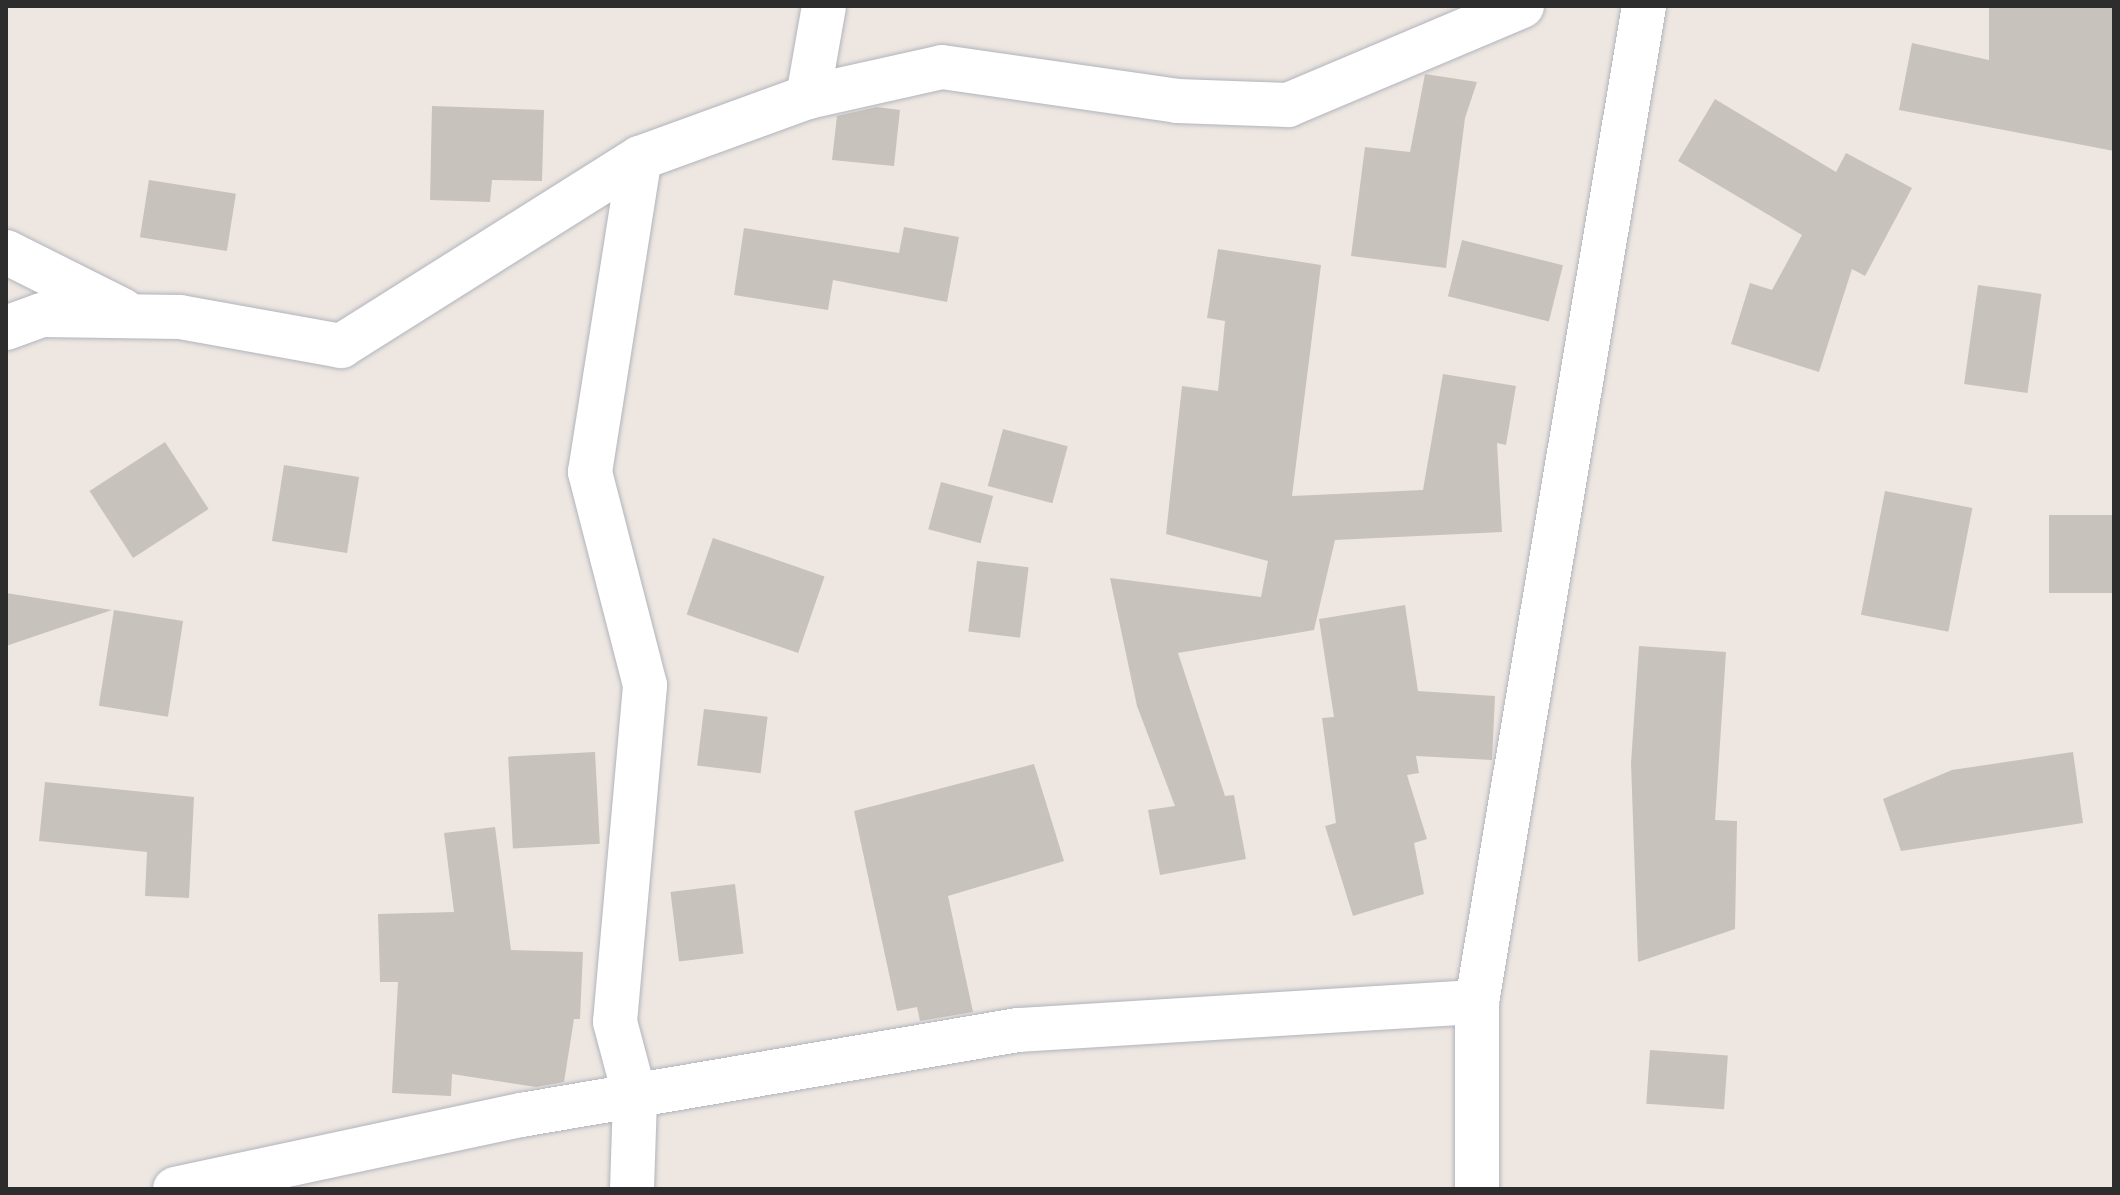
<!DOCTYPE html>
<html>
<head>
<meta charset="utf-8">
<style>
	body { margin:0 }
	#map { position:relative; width:2120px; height:1195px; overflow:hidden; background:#eee7e1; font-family:Rubik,sans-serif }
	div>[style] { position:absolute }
	.building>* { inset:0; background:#c7c2bc; transform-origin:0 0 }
	.roads { filter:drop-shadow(0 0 2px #b1b4bd) drop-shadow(0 0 2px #b1b4bd) }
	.minor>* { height:44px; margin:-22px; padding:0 22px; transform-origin:22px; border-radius:22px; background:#fff }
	span { translate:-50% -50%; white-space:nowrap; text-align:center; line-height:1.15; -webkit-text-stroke:6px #fff; paint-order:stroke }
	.frame { position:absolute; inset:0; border:8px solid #2d2d2d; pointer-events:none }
</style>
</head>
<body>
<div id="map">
	<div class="building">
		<div style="clip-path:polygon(1989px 6px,2114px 6px,2114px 151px,1899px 110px,1912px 43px,1989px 60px)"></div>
		<div style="clip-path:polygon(1425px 74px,1477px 82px,1465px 118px,1446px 268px,1351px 256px,1365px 147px,1410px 152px)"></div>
		<div style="clip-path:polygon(1715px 99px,1836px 172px,1846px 153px,1912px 188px,1865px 276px,1852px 269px,1819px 372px,1731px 344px,1750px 283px,1772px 290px,1802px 235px,1678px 161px)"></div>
		<div style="clip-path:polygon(432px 106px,544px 110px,542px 181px,492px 180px,490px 202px,430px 200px)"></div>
		<div style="clip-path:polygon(877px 107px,900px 110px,894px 166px,832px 160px,837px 116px)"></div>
		<div style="left:149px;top:180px;width:88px;height:58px;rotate:9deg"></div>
		<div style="clip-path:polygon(904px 227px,959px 237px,947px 302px,833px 280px,828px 310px,734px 295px,744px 228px,899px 253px)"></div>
		<div style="left:1462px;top:240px;width:104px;height:58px;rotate:14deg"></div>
		<div style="clip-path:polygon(1218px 249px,1321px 265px,1292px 496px,1423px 490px,1443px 374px,1516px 386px,1506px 445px,1497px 443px,1502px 532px,1335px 540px,1314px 630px,1178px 653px,1225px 796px,1234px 795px,1246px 859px,1160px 875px,1148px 810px,1175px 806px,1137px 706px,1110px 578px,1261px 597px,1268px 561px,1166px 534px,1182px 386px,1218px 391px,1225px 321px,1207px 318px)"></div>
		<div style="left:1978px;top:285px;width:64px;height:100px;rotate:8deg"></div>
		<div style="left:1003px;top:429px;width:67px;height:59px;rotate:15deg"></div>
		<div style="left:165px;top:442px;width:80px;height:90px;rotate:57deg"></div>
		<div style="left:284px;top:465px;width:76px;height:77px;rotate:9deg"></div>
		<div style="left:941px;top:482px;width:54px;height:49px;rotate:15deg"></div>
		<div style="left:1885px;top:491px;width:89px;height:126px;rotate:11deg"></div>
		<div style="left:2049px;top:515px;width:65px;height:78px"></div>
		<div style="left:713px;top:538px;width:118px;height:81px;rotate:19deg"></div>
		<div style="left:977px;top:561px;width:52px;height:71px;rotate:7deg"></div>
		<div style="clip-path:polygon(6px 593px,112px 610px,6px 646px)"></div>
		<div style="clip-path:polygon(1405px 605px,1418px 691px,1495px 696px,1492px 760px,1416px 756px,1419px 773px,1407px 775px,1427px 839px,1414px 843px,1424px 894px,1353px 916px,1325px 826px,1336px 823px,1322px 718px,1334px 717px,1319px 619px)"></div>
		<div style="left:114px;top:610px;width:70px;height:97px;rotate:9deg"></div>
		<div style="clip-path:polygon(1639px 646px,1726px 652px,1715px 820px,1737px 821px,1735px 929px,1638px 962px,1631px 763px)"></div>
		<div style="left:704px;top:709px;width:64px;height:57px;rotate:7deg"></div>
		<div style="left:595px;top:752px;width:92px;height:87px;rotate:87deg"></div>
		<div style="clip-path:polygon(2073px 752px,2083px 823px,1901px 851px,1883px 799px,1952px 770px)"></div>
		<div style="clip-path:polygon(1034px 764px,1064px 861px,948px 896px,973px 1012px,920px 1021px,917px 1007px,897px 1011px,854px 811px)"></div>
		<div style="clip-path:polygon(45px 782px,194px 797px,189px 898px,145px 896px,147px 852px,39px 841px)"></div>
		<div style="clip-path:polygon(495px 827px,511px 950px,583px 952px,580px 1019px,574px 1019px,564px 1082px,536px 1087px,452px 1074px,451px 1096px,392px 1093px,398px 982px,380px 982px,378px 914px,454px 912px,444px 833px)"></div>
		<div style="left:735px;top:884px;width:70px;height:65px;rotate:83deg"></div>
		<div style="left:1650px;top:1050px;width:78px;height:54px;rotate:4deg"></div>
	</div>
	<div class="roads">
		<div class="minor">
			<div style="left:808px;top:97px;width:92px;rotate:-80deg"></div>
			<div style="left:6px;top:252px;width:130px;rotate:26.6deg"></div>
			<div style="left:6px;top:328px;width:38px;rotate:-20deg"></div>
			<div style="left:42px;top:315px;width:138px;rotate:0.8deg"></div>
			<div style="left:180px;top:317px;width:164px;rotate:10.2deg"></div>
			<div style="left:341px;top:346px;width:353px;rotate:-32.2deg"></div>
			<div style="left:640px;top:158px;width:179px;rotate:-20deg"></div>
			<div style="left:808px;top:97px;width:137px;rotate:-12.6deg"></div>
			<div style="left:942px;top:67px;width:237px;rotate:8.2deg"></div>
			<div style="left:1177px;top:101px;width:111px;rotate:2.1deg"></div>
			<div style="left:1288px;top:105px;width:254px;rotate:-22.9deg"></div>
			<div style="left:175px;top:1189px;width:354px;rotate:-12.1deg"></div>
			<div style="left:521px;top:1115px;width:504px;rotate:-9.71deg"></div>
			<div style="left:1018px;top:1030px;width:460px;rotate:-3.5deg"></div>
			<div style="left:632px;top:1189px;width:92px;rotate:-88.1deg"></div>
			<div style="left:635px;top:1097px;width:78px;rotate:-104.9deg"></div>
			<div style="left:615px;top:1022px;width:338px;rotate:-84.9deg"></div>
			<div style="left:645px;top:685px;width:220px;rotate:-104.5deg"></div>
			<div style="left:590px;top:472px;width:318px;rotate:-81deg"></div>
			<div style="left:1477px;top:1189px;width:187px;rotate:-90deg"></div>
			<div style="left:1477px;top:1002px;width:1010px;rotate:-80.48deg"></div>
		</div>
	</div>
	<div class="frame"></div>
</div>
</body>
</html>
